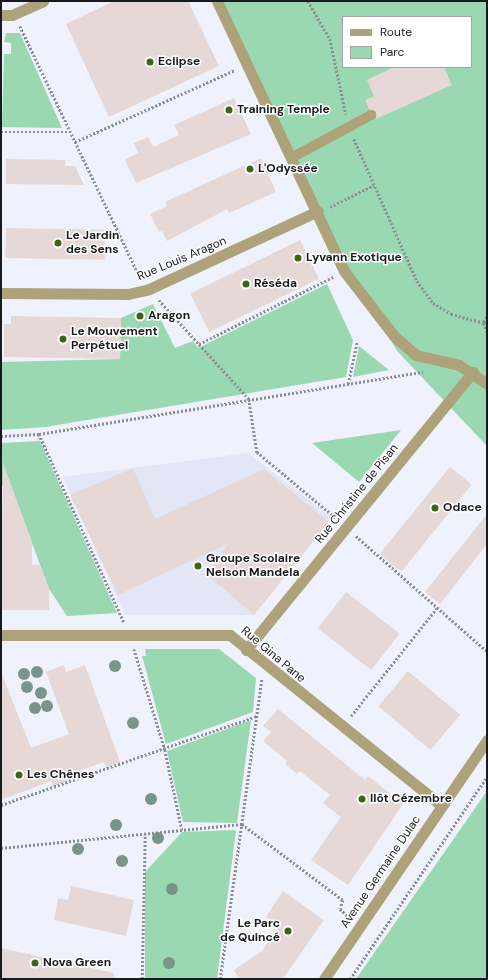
<!DOCTYPE html>
<html>
<head>
<meta charset="utf-8">
<style>
	body { margin:0 }
	#map { position:relative; width:488px; height:980px; overflow:hidden; background:#eff1fc; font-family:"DM Sans",sans-serif }
	div>[style] { position:absolute }
	.built>* { inset:0; background:#e2e6f7 }
	.green>* { inset:0; background:#99d8b1 }
	.building>* { inset:0; background:#e5d8d7; transform-origin:0 0 }
	.path>* { height:2.5px; margin-top:-1.25px; transform-origin:0; background:repeating-linear-gradient(90deg,#8b8d94 0 2px,transparent 0 4px) }
	.service>* { height:10px; margin:-5px; padding:0 5px; transform-origin:5px; border-radius:5px; background:#ada279 }
	.minor>* { height:11px; margin:-5.5px; padding:0 5.5px; transform-origin:5.5px; border-radius:5.5px; background:#ada279 }
	.trees>* { width:12px; height:12px; margin:-6px; border-radius:50%; background:#7b948b }
	.dots>* { width:11px; height:11px; translate:-50% -50%; box-sizing:border-box; border:2px solid #fff; border-radius:50% }
	span { translate:-50% -50%; white-space:nowrap; text-align:center; line-height:1.15; -webkit-text-stroke:3px #fff; paint-order:stroke }
	.poi-label { font-size:12px; color:#191a1e; font-weight:700 }
	.left { translate:0 -50%; text-align:left }
	.right { translate:-100% -50%; text-align:right }
	.street-label { font-size:12px; color:#191a1e }
	.frame { position:absolute; inset:0; border:2px solid #191a1e; pointer-events:none }
	.legend { position:absolute; left:342px; top:16px; width:130px; height:52px; box-sizing:border-box; background:#fff; border:1px solid #a3a3a5; margin:0; padding:5px 7px; list-style:none; font-size:12px; color:#191a1e }
	.legend li { display:flex; align-items:center; gap:8px; height:20px }
	.legend b { width:20px; border:1px solid #a3a3a5 }
</style>
</head>
<body>
<div id="map">
	<div class="built">
		<div style="clip-path:polygon(248px 453px,331px 517px,254px 615px,125px 615px,63px 477px)"></div>
	</div>
	<div class="green">
		<div style="clip-path:polygon(evenodd,214px 1px,487px 1px,487px 446px,398px 352px,315px 217px,214px 1px,343px 17px,471px 17px,471px 67px,343px 67px,343px 17px)"></div>
		<div style="clip-path:polygon(6px 33px,20px 33px,62px 128px,2px 127px,4px 54px,11px 54px,11px 43px,4px 42px)"></div>
		<div style="clip-path:polygon(327px 284px,353px 340px,346px 377px,45px 427px,1px 430px,1px 362px,120px 359px,121px 318px,153px 304px,175px 348px,193px 341px,198px 348px)"></div>
		<div style="clip-path:polygon(359px 346px,389px 370px,353px 377px)"></div>
		<div style="clip-path:polygon(401px 430px,359px 482px,312px 443px)"></div>
		<div style="clip-path:polygon(40px 441px,117px 613px,67px 616px,49px 589px,11px 486px,1px 486px,1px 443px)"></div>
		<div style="clip-path:polygon(145px 649px,219px 649px,256px 678px,253px 712px,166px 744px,142px 656px,146px 656px)"></div>
		<div style="clip-path:polygon(251px 720px,237px 823px,183px 822px,167px 751px)"></div>
		<div style="clip-path:polygon(487px 791px,487px 979px,356px 979px)"></div>
		<div style="clip-path:polygon(236px 830px,217px 979px,145px 979px,145px 872px,182px 832px)"></div>
	</div>
	<div class="building">
		<div style="clip-path:polygon(114px 1px,188px 1px,219px 66px,109px 117px,66px 24px)"></div>
		<div style="clip-path:polygon(394px 67px,444px 67px,452px 85px,376px 119px,376px 112px,369px 109px,365px 100px,374px 96px,367px 80px)"></div>
		<div style="clip-path:polygon(234px 98px,251px 134px,136px 183px,125px 160px,138px 153px,134px 143px,148px 137px,153px 147px,179px 135px,174px 125px)"></div>
		<div style="clip-path:polygon(261px 158px,276px 192px,229px 213px,227px 209px,167px 241px,162px 231px,159px 232px,150px 214px,167px 206px,165px 202px)"></div>
		<div style="clip-path:polygon(6px 159px,65px 160px,65px 166px,75px 166px,84px 185px,6px 184px)"></div>
		<div style="left:6px;top:228px;width:99px;height:30px;rotate:1deg"></div>
		<div style="left:300px;top:240px;width:43px;height:122px;rotate:64deg"></div>
		<div style="clip-path:polygon(11px 316px,121px 318px,120px 359px,4px 357px,4px 324px,11px 324px)"></div>
		<div style="clip-path:polygon(3px 463px,32px 542px,32px 565px,40px 565px,49px 589px,49px 610px,1px 610px)"></div>
		<div style="left:450px;top:467px;width:28px;height:112px;rotate:39deg"></div>
		<div style="clip-path:polygon(133px 468px,155px 519px,264px 469px,329px 522px,254px 615px,206px 574px,229px 543px,118px 595px,70px 495px)"></div>
		<div style="clip-path:polygon(487px 514px,487px 544px,440px 604px,425px 592px)"></div>
		<div style="left:346px;top:592px;width:68px;height:46px;rotate:38deg"></div>
		<div style="clip-path:polygon(64px 665px,66px 672px,85px 665px,120px 762px,106px 767px,104px 762px,69px 775px,71px 780px,53px 786px,51px 781px,1px 800px,1px 672px,31px 748px,69px 734px,46px 672px)"></div>
		<div style="left:408px;top:671px;width:68px;height:46px;rotate:40deg"></div>
		<div style="clip-path:polygon(278px 709px,365px 780px,368px 776px,403px 804px,348px 885px,311px 860px,341px 817px,323px 803px,330px 795px,300px 771px,297px 774px,285px 764px,287px 761px,263px 741px,271px 732px,263px 726px)"></div>
		<div style="clip-path:polygon(71px 886px,134px 900px,126px 936px,54px 920px,58px 898px,68px 900px)"></div>
		<div style="clip-path:polygon(283px 891px,324px 920px,283px 979px,240px 979px,234px 970px,262px 951px,279px 926px,266px 917px)"></div>
		<div style="clip-path:polygon(1px 948px,114px 973px,114px 979px,1px 979px)"></div>
	</div>
	<div class="path">
		<div style="left:308px;top:1px;width:44px;rotate:59.9deg"></div>
		<div style="left:330px;top:39px;width:77px;rotate:78deg"></div>
		<div style="left:20px;top:26px;width:279px;rotate:64.5deg"></div>
		<div style="left:1px;top:132px;width:70px"></div>
		<div style="left:354px;top:139px;width:155px;rotate:66.1deg"></div>
		<div style="left:417px;top:281px;width:27px;rotate:54deg"></div>
		<div style="left:433px;top:303px;width:21px;rotate:31deg"></div>
		<div style="left:451px;top:314px;width:34px;rotate:15deg"></div>
		<div style="left:75px;top:142px;width:175px;rotate:-24.2deg"></div>
		<div style="left:330px;top:207px;width:49px;rotate:-26.6deg"></div>
		<div style="left:159px;top:300px;width:134px;rotate:47.7deg"></div>
		<div style="left:249px;top:399px;width:54px;rotate:81.4deg"></div>
		<div style="left:257px;top:452px;width:103px;rotate:39.9deg"></div>
		<div style="left:487px;top:317px;width:7px;rotate:117deg"></div>
		<div style="left:484px;top:323px;width:9px;rotate:69deg"></div>
		<div style="left:199px;top:344px;width:150px;rotate:-26.6deg"></div>
		<div style="left:348px;top:384px;width:43px;rotate:-77.9deg"></div>
		<div style="left:39px;top:434px;width:206px;rotate:65.7deg"></div>
		<div style="left:1px;top:436px;width:38px;rotate:-3deg"></div>
		<div style="left:39px;top:434px;width:389px;rotate:-9.2deg"></div>
		<div style="left:356px;top:536px;width:174px;rotate:41.3deg"></div>
		<div style="left:134px;top:649px;width:106px;rotate:72.9deg"></div>
		<div style="left:165px;top:750px;width:82px;rotate:78deg"></div>
		<div style="left:351px;top:716px;width:137px;rotate:-51.5deg"></div>
		<div style="left:1px;top:805px;width:271px;rotate:-19.2deg"></div>
		<div style="left:1px;top:848px;width:242px;rotate:-5.7deg"></div>
		<div style="left:242px;top:824px;width:126px;rotate:37deg"></div>
		<div style="left:343px;top:900px;width:9px;rotate:108deg"></div>
		<div style="left:340px;top:909px;width:13px;rotate:42deg"></div>
		<div style="left:142px;top:979px;width:145px;rotate:-88.8deg"></div>
		<div style="left:220px;top:979px;width:304px;rotate:-82.1deg"></div>
		<div style="left:350px;top:979px;width:244px;rotate:-55.9deg"></div>
	</div>
	<div class="service">
		<div style="left:293px;top:157px;width:89px;rotate:-28.3deg"></div>
	</div>
	<div class="minor">
		<div style="left:217px;top:1px;width:298px;rotate:64.8deg"></div>
		<div style="left:344px;top:271px;width:82px;rotate:52.4deg"></div>
		<div style="left:394px;top:336px;width:29px;rotate:41deg"></div>
		<div style="left:416px;top:355px;width:44px;rotate:13.1deg"></div>
		<div style="left:459px;top:365px;width:34px;rotate:34deg"></div>
		<div style="left:1px;top:15px;width:11px"></div>
		<div style="left:12px;top:15px;width:34px;rotate:-24deg"></div>
		<div style="left:1px;top:293px;width:127px;rotate:0.5deg"></div>
		<div style="left:128px;top:294px;width:22px;rotate:-13deg"></div>
		<div style="left:149px;top:289px;width:186px;rotate:-24.8deg"></div>
		<div style="left:1px;top:635px;width:229px"></div>
		<div style="left:230px;top:635px;width:272px;rotate:38.9deg"></div>
		<div style="left:246px;top:650px;width:359px;rotate:-50.8deg"></div>
		<div style="left:324px;top:979px;width:289px;rotate:-55.7deg"></div>
	</div>
	<div class="trees">
		<div style="left:115px;top:666px"></div>
		<div style="left:37px;top:672px"></div>
		<div style="left:24px;top:674px"></div>
		<div style="left:27px;top:687px"></div>
		<div style="left:41px;top:693px"></div>
		<div style="left:47px;top:706px"></div>
		<div style="left:35px;top:708px"></div>
		<div style="left:133px;top:723px"></div>
		<div style="left:151px;top:799px"></div>
		<div style="left:116px;top:825px"></div>
		<div style="left:158px;top:838px"></div>
		<div style="left:78px;top:849px"></div>
		<div style="left:122px;top:861px"></div>
		<div style="left:172px;top:889px"></div>
		<div style="left:169px;top:963px"></div>
	</div>
	<div class="dots">
		<div style="left:150px;top:62px;background:#40631a"></div>
		<div style="left:229px;top:110px;background:#40631a"></div>
		<div style="left:250px;top:169px;background:#40631a"></div>
		<div style="left:58px;top:243px;background:#40631a"></div>
		<div style="left:298px;top:258px;background:#40631a"></div>
		<div style="left:246px;top:284px;background:#40631a"></div>
		<div style="left:140px;top:316px;background:#40631a"></div>
		<div style="left:63px;top:339px;background:#40631a"></div>
		<div style="left:435px;top:508px;background:#40631a"></div>
		<div style="left:198px;top:566px;background:#40631a"></div>
		<div style="left:19px;top:775px;background:#40631a"></div>
		<div style="left:362px;top:799px;background:#40631a"></div>
		<div style="left:288px;top:931px;background:#40631a"></div>
		<div style="left:35px;top:963px;background:#40631a"></div>
	</div>
	<div class="poi-label">
		<span class="left" style="left:158px;top:62px">Eclipse</span>
		<span class="left" style="left:237px;top:110px">Training Temple</span>
		<span class="left" style="left:258px;top:169px">L'Odyssée</span>
		<span class="left" style="left:66px;top:243px">Le Jardin<br>des Sens</span>
		<span class="left" style="left:306px;top:258px">Lyvann Exotique</span>
		<span class="left" style="left:254px;top:284px">Réséda</span>
		<span class="left" style="left:148px;top:316px">Aragon</span>
		<span class="left" style="left:71px;top:339px">Le Mouvement<br>Perpétuel</span>
		<span class="left" style="left:443px;top:508px">Odace</span>
		<span class="left" style="left:206px;top:566px">Groupe Scolaire<br>Nelson Mandela</span>
		<span class="left" style="left:27px;top:775px">Les Chênes</span>
		<span class="left" style="left:370px;top:799px">Ilôt Cézembre</span>
		<span class="right" style="left:280px;top:931px">Le Parc<br>de Quincé</span>
		<span class="left" style="left:43px;top:963px">Nova Green</span>
	</div>
	<div class="street-label">
		<span style="left:182px;top:259px;rotate:-23deg">Rue Louis Aragon</span>
		<span style="left:357px;top:494px;rotate:-51deg">Rue Christine de Pisan</span>
		<span style="left:273px;top:655px;rotate:40deg">Rue Gina Pane</span>
		<span style="left:381px;top:872px;rotate:-56deg">Avenue Germaine Dulac</span>
	</div>
	<div class="frame"></div>
	<ul class="legend">
	<li><b style="height:5px;background:#ada279"></b>Route</li>
	<li><b style="height:11px;background:#99d8b1"></b>Parc</li>
	</ul>
</div>
</body>
</html>
